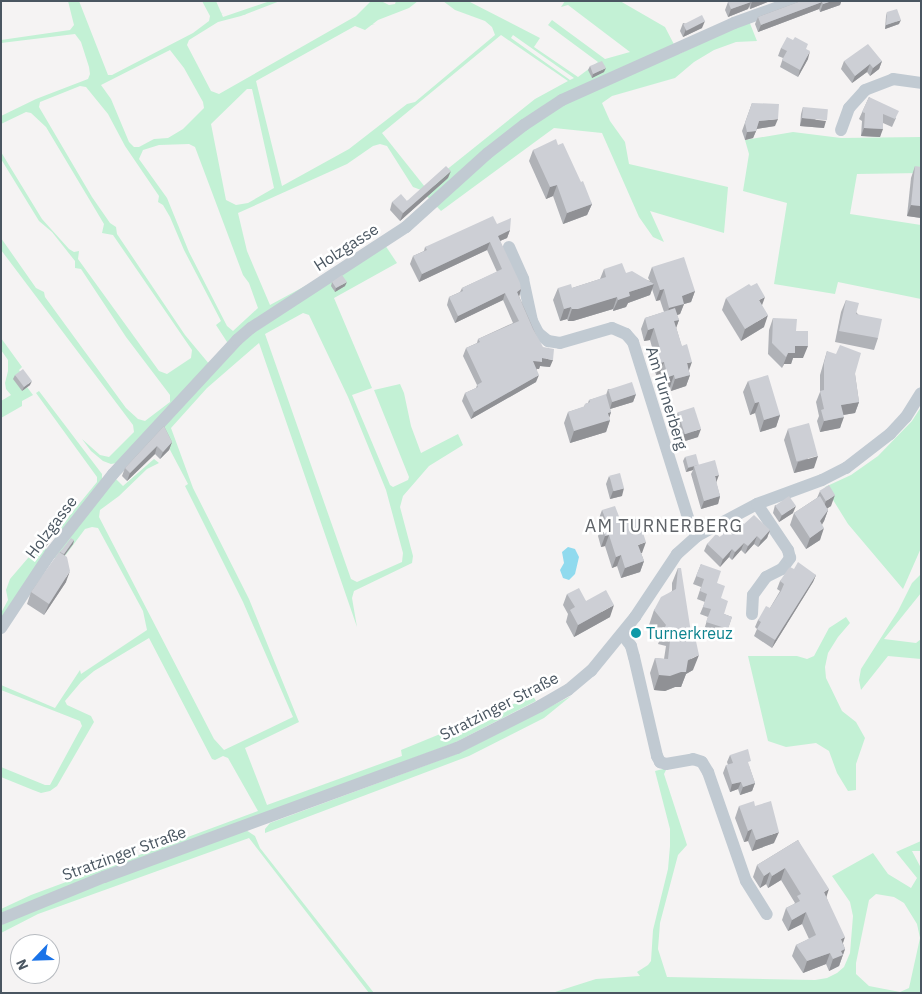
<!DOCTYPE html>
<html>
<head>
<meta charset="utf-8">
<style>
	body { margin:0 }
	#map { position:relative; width:922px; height:994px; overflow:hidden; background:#f5f3f3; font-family:"IBM Plex Sans",sans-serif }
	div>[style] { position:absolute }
	.green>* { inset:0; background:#c3f1d5 }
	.water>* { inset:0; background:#90daee }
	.minor>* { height:12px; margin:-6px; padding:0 6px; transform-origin:6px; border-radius:6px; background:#c1cad2 }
	.wall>* { inset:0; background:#b0b2b7 }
	.shaded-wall>* { inset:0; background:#909195 }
	.building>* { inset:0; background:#cdcfd5; transform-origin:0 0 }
	.dots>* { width:14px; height:14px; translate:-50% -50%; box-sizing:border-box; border:2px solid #fff; border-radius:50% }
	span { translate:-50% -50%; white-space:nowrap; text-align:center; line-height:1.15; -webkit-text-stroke:5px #fff; paint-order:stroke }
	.street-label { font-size:16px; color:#4a5661 }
	.culture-label { font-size:16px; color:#0d838f }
	.left { translate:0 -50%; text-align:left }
	.neighbourhood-label { font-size:18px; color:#5f6368; letter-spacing:1px }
	.frame { position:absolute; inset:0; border:2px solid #4a5661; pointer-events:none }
	.north { position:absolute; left:10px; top:934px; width:50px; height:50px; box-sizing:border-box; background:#fff; border:1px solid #b7bbc0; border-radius:50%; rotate:246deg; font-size:14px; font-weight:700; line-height:20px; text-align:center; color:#4a5661 }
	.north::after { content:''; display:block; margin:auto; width:18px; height:22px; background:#1a73e8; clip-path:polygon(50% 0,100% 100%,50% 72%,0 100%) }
</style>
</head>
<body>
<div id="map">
	<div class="green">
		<div style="clip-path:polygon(evenodd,68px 1px,79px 1px,108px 75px,112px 75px,193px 33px,209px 21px,210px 16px,202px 1px,216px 1px,223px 17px,270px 1px,280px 1px,241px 16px,218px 22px,189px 40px,187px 45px,211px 91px,219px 94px,356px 16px,371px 1px,381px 1px,389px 5px,395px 4px,396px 1px,418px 1px,409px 8px,378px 20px,365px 30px,355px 26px,256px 81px,282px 186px,349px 149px,407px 104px,415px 102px,495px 35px,492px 27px,485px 21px,455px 10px,443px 1px,468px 1px,540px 38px,534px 47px,578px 77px,598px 62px,548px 25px,552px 20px,605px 59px,630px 52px,568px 5px,561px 7px,565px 1px,620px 1px,665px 27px,679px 54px,749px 21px,757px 41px,736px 42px,714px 50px,694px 62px,675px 78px,612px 96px,602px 103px,610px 121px,625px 142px,629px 164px,728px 187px,724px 233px,650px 211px,664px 242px,653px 237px,639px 217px,602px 133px,554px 128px,441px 211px,421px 190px,413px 187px,387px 146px,380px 144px,373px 146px,347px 164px,238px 213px,247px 251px,270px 305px,342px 266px,229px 345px,216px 325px,221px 321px,184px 250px,170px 217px,163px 205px,158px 202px,159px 196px,125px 146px,108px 114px,86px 87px,80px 86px,40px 102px,39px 107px,92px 197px,110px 223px,116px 227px,117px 234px,185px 335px,210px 365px,117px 463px,111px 464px,103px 461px,91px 451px,82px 439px,100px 455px,109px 457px,134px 432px,133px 425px,1px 250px,1px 238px,36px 288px,44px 292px,45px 297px,126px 408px,138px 419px,145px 421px,170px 402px,170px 395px,126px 337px,81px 269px,75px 268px,75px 261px,52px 232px,39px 221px,1px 159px,1px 152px,42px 219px,69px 249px,74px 252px,79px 251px,78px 259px,159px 371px,167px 374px,191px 358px,192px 350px,113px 235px,102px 233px,104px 224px,46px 127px,31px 113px,26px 112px,1px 124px,1px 116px,36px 99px,88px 79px,90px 74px,89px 67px,81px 42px,75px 34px,1px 43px,1px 40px,70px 30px,74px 25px,68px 1px,501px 35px,568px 81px,535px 99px,425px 187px,382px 133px,501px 35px,68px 1px,513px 35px,574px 78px,570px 80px,511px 38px,513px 35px,68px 1px,170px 50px,184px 68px,203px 102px,204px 108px,183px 129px,168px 138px,154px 139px,139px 147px,134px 147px,129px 142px,111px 99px,101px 85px,170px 50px,68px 1px,247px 89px,252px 89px,274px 188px,248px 203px,236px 205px,226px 200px,211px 124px,247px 89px,68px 1px,189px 144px,195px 147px,243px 275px,249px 283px,258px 308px,233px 331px,227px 326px,189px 252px,167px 198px,139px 159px,143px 150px,159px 145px,189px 144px)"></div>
		<div style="clip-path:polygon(793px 132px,841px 138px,921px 137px,921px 173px,857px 174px,850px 214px,921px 225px,921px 299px,838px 282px,835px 294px,774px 284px,787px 203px,743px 191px,749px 154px,745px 140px)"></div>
		<div style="clip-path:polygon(evenodd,385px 245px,397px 263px,334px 298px,372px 388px,352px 395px,390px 485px,393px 487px,408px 480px,409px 477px,374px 390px,400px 384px,404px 393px,411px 426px,421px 453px,458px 434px,463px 445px,429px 466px,403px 496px,400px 507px,413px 556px,412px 563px,354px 591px,352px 598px,357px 627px,259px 343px,207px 388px,171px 428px,193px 488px,249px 599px,299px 722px,245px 748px,267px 805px,402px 756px,401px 750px,533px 696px,536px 701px,454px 743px,103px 873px,1px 913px,1px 909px,31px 895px,258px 811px,228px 758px,223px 756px,215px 760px,212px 759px,149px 638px,94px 671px,81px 682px,65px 701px,67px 705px,91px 716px,94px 722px,57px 786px,50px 791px,41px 793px,33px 790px,1px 777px,1px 767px,45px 785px,50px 785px,82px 726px,80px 721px,1px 690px,1px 685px,55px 708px,80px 670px,81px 674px,147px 630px,143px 611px,98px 528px,92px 527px,85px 529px,62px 560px,53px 557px,114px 477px,123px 486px,154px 459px,159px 463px,147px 469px,119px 496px,100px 510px,99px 517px,214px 739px,224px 750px,293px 717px,243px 602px,185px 486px,188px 484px,159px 429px,240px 342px,385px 245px,303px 313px,309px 315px,348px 397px,386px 490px,403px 553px,402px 562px,357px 582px,351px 579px,265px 334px,303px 313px)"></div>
		<div style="clip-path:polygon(1px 338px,22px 367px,19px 370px,21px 373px,22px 391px,27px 387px,33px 395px,22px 401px,22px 406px,1px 418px,1px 401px,11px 395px,6px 389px,5px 383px,8px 371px,8px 360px,1px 350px)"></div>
		<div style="clip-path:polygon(39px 391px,102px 474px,102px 481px,61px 534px,57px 531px,97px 482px,97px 477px,36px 393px)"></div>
		<div style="clip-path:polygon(921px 407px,921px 548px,903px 589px,848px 524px,825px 487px,851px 475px,878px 456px,912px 421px)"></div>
		<div style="clip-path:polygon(40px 544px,48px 550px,1px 622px,1px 613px,8px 600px,6px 590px,10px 579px)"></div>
		<div style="clip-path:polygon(921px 574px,921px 593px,884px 639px,916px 643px,921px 639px,921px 659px,888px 656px,861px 690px,859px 680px,861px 669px,898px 611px,912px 583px)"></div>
		<div style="clip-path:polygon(846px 617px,850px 623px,838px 637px,828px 653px,825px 667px,826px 678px,842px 711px,856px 722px,865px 738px,856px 764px,856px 790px,848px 791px,837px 773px,829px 751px,816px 743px,786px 747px,768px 741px,748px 656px,797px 656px,807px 659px,814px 656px,829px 628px)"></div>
		<div style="clip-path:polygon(571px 696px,544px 718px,469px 756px,265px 833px,265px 829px,270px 823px,459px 753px)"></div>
		<div style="clip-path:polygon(evenodd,667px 768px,664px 774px,687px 845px,678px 855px,660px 923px,658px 949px,667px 977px,815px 980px,827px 978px,837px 973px,844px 967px,850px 953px,853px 916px,850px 902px,832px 876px,873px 853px,888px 874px,911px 888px,917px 878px,896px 852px,921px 841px,921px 851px,912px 851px,921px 868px,921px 993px,552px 993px,596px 979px,640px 976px,637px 972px,648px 965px,651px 961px,653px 930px,668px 869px,670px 846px,670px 829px,655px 771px,667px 768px,876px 894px,894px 897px,904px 903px,917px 924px,920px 938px,909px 988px,900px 992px,869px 986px,856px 974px,856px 963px,869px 900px,876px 894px)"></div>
		<div style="clip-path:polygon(246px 830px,255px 836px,260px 848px,374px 993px,369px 993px,249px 838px,38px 914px,1px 933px,1px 924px,36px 908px)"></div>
	</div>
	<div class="water">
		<div style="clip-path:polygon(568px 547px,575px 549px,579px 557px,575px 574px,569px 580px,563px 578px,560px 570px,564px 563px,562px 552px)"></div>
	</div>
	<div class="minor">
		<div style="left:841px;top:130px;width:23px;rotate:-70deg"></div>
		<div style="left:849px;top:108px;width:24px;rotate:-48deg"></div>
		<div style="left:865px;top:90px;width:30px;rotate:-21deg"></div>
		<div style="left:893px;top:79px;width:28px;rotate:8deg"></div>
		<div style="left:509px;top:247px;width:35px;rotate:66deg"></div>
		<div style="left:523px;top:279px;width:43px;rotate:77.9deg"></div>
		<div style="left:532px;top:321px;width:13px;rotate:63deg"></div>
		<div style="left:538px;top:333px;width:13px;rotate:39deg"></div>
		<div style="left:548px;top:341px;width:12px;rotate:9deg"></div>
		<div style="left:560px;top:343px;width:54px;rotate:-16.1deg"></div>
		<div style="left:612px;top:328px;width:15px;rotate:23deg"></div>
		<div style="left:626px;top:334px;width:11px;rotate:49deg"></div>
		<div style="left:633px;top:342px;width:191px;rotate:72.6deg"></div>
		<div style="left:690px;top:524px;width:14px;rotate:60deg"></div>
		<div style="left:752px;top:614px;width:19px;rotate:-87deg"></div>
		<div style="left:753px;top:595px;width:22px;rotate:-54deg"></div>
		<div style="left:766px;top:577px;width:18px;rotate:-27deg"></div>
		<div style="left:782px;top:569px;width:14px;rotate:-54deg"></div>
		<div style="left:790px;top:558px;width:8px;rotate:-104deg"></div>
		<div style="left:788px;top:550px;width:55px;rotate:-124deg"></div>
		<div style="left:1px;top:628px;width:89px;rotate:-56.5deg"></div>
		<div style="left:50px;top:554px;width:102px;rotate:-51.8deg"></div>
		<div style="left:113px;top:474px;width:183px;rotate:-47.2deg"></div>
		<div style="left:237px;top:340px;width:18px;rotate:-41deg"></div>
		<div style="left:251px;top:328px;width:185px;rotate:-33.1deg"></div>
		<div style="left:406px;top:227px;width:110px;rotate:-42.1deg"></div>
		<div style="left:488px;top:153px;width:46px;rotate:-37.9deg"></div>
		<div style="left:524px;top:125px;width:45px;rotate:-33.3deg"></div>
		<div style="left:562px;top:100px;width:188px;rotate:-24.1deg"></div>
		<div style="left:734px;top:23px;width:65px;rotate:-19.8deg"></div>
		<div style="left:622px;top:634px;width:15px;rotate:53deg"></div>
		<div style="left:631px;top:646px;width:11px;rotate:75deg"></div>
		<div style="left:634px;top:657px;width:102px;rotate:76.9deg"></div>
		<div style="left:657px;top:756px;width:7px;rotate:63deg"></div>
		<div style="left:660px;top:762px;width:6px;rotate:18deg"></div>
		<div style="left:666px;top:764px;width:27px;rotate:-10deg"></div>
		<div style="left:693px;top:759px;width:9px;rotate:18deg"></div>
		<div style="left:702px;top:762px;width:12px;rotate:59deg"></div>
		<div style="left:708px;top:772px;width:115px;rotate:70.8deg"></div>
		<div style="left:746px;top:881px;width:39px;rotate:58deg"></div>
		<div style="left:1px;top:919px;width:111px;rotate:-22.2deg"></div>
		<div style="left:104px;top:877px;width:376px;rotate:-20.1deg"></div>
		<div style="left:457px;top:748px;width:93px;rotate:-26.8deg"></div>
		<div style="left:540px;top:706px;width:32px;rotate:-30deg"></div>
		<div style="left:568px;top:690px;width:30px;rotate:-40deg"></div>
		<div style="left:591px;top:671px;width:70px;rotate:-50.8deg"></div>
		<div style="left:635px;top:617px;width:76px;rotate:-56.3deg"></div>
		<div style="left:677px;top:554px;width:27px;rotate:-42deg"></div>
		<div style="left:697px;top:536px;width:68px;rotate:-28.1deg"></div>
		<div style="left:757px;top:504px;width:69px;rotate:-20.3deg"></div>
		<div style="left:822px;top:480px;width:27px;rotate:-27deg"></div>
		<div style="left:846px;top:468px;width:56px;rotate:-37.7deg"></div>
		<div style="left:890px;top:434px;width:23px;rotate:-47deg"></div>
		<div style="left:906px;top:417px;width:28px;rotate:-58deg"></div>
	</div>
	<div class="wall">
		<div style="clip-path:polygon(730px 1px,770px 1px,750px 9px,749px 6px,748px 9px,728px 17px,725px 10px,728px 2px)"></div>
		<div style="clip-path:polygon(801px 1px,841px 2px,840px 5px,820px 12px,819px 9px,758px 32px,755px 24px,758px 17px)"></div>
		<div style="clip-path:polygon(887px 12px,899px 24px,885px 29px,886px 16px)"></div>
		<div style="clip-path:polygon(683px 23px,702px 28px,683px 37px,680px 31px)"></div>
		<div style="clip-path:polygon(781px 48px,806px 49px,808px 59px,798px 77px,780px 67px,783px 58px,778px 56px)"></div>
		<div style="clip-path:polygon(844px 61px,882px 61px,879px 69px,870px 76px,867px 72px,852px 83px,841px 69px)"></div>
		<div style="clip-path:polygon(590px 66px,604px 72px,592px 78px,588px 70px)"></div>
		<div style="clip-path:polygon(869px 97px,896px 118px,892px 127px,883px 123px,880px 137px,861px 136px,862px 121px,859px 119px)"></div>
		<div style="clip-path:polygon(752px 103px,775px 126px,757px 129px,753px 138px,745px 140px,742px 131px)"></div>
		<div style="clip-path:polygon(803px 107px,824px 128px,800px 126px,801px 114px)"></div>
		<div style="clip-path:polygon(558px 145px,592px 204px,587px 215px,563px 224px,553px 196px,546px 199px,529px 161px,533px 150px)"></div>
		<div style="clip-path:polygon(915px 166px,921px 218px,907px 216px,911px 178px)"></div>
		<div style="clip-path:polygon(448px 178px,400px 221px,390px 210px,392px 202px,407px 201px)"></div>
		<div style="clip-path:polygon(510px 230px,507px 238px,500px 241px,521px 289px,519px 296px,550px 367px,540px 366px,539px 369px,537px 369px,536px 382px,471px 419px,462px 401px,465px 393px,476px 388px,477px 385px,463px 356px,466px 348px,477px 343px,478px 339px,513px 323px,503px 300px,455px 323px,447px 305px,449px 297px,460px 292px,462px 288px,497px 272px,487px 250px,419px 282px,410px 264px,413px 256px,424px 251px,425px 247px)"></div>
		<div style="clip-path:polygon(652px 267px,695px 291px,691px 302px,684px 304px,680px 314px,677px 315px,679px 320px,676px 327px,690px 375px,686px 386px,671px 391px,670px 387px,664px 389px,660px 374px,656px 375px,653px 365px,655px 358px,650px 340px,644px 341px,641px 329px,645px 318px,664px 312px,660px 300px,656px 301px,652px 289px,650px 295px,628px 303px,626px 307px,613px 311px,613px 309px,573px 321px,568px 321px,567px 319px,560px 321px,553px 300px,558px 288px,572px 288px,600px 279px,604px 269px,626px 273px,650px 281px,648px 278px)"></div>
		<div style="clip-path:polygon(332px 282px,345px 286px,335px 292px,331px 286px)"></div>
		<div style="clip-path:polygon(726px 298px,764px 327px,741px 341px,722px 310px)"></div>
		<div style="clip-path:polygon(846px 300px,878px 338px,874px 350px,835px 342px,841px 312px)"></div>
		<div style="clip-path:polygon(773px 318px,796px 331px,803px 358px,793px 358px,791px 364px,784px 364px,782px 368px,768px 354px,769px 330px)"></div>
		<div style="clip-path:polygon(827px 351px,855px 374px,859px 402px,855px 413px,843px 415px,840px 428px,820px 432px,817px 421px,819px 416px,816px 402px,820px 392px,820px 375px)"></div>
		<div style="clip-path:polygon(15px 375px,30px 385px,22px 391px,13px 379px)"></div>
		<div style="clip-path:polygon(748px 381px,780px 415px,776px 427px,760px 432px,755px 413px,750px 415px,743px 392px)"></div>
		<div style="clip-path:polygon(608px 389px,636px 394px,633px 402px,610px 409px,611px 412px,609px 418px,610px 420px,606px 432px,570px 443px,564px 423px,568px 412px,584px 407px,585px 404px,588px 403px,589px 400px,606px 395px)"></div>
		<div style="clip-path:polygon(678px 412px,698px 437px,682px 442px,675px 420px)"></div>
		<div style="clip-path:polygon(164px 426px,172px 442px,169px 450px,160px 459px,155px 454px,127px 481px,122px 476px,125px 468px)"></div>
		<div style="clip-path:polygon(788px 429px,814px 468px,794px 473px,784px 440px)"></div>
		<div style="clip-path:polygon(685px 457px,699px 465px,716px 482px,720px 496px,718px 504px,701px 509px,691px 474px,693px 470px,686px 472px,683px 461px)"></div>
		<div style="clip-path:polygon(609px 476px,622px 496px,610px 499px,606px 484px)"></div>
		<div style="clip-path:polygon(820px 491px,831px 506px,827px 508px,828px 510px,824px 521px,822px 525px,820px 540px,806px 549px,790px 525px,794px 513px,817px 498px)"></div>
		<div style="clip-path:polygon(775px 505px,793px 513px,779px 522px,773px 513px)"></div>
		<div style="clip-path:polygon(602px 510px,620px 519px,627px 522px,642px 553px,641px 553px,644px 561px,640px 572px,621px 578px,617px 566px,612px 568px,605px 546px,601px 547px,598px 536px,601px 528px,598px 521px)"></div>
		<div style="clip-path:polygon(744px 524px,770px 530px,767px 538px,758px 547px,754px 544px,745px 554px,741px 550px,732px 560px,729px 557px,720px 567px,704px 551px,707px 544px)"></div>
		<div style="clip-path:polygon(57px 531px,45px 548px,40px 544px,43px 536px)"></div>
		<div style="clip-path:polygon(74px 540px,73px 544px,65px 555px,66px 582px,44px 615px,27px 604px,31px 592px,60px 552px)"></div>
		<div style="clip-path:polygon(701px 564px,717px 583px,724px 614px,732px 617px,725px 637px,704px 630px,708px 617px,700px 614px,705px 602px,697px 599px,701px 587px,693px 584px)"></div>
		<div style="clip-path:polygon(678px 568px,693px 670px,686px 674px,681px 687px,675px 687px,665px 691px,654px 690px,650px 673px,655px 658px,664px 659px,666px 646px,658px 644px,660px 639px,649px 625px,654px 610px,672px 591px,672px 583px)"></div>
		<div style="clip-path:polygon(794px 569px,816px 575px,813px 582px,772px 648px,754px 636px,757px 629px,755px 627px,758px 620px,770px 608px,780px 591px,777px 589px,780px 581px)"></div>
		<div style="clip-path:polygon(567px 594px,586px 601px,610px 617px,574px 637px,566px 622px,568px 614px,563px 605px)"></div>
		<div style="clip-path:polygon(730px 755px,749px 766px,755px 783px,752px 791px,740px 795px,738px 789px,730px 792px,723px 773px,726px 765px,728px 765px,727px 762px)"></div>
		<div style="clip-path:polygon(739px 806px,755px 806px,774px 843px,752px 851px,748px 841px,744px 842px,735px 818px)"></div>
		<div style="clip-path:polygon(798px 840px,826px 896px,845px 949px,839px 966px,829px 971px,826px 964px,803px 973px,792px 956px,796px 945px,809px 939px,802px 924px,788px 931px,782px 920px,786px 908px,794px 904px,795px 903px,781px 880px,768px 888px,766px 884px,760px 888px,753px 877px,757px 865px)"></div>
	</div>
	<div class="shaded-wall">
		<div style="clip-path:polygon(752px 1px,770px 1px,750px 9px)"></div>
		<div style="clip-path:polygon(832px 1px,844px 1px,841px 2px,840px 5px,820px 12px,823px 4px)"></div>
		<div style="clip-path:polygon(751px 2px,748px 9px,728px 17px,731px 9px)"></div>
		<div style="clip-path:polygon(822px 2px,819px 9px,758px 32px,761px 25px)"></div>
		<div style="clip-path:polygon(901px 20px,899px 24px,885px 29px,886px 25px)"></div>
		<div style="clip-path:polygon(705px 21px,702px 28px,683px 37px,686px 29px)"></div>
		<div style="clip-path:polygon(810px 51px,808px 59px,798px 77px,800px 70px)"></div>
		<div style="clip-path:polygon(882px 61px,879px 69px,870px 76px,873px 68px)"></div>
		<div style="clip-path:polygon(870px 64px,867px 72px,852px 83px,855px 76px)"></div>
		<div style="clip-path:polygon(606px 68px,604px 72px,592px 78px,593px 74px)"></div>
		<div style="clip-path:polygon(802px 118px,826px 121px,824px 128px,800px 126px)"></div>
		<div style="clip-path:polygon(778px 119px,775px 126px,756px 129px,759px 121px)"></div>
		<div style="clip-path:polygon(864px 128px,883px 129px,880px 137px,861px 136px)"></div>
		<div style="clip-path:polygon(756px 131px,753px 138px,745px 140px,747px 132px)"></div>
		<div style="clip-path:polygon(451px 171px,448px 178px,400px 221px,403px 213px)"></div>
		<div style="clip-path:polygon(557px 185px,553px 196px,546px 199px,550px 187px)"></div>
		<div style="clip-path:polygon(592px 204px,587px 215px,563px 224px,567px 213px)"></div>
		<div style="clip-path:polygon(911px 205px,921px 206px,921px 218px,907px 216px)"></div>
		<div style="clip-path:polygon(510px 230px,507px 238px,495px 243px,498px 236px)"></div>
		<div style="clip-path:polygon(490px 242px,487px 250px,419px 282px,422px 274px)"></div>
		<div style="clip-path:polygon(347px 282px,345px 286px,335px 292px,336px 288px)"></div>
		<div style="clip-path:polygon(654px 284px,650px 295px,628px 303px,626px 307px,613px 311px,618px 300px,629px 292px)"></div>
		<div style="clip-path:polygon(521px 289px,519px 297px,517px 292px)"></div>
		<div style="clip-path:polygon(664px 289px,660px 300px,656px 301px,660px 290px)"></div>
		<div style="clip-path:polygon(695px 291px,691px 302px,684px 304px,680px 314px,666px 319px,669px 308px,682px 296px)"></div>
		<div style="clip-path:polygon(505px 293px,503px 300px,455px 323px,458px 316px)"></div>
		<div style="clip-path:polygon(617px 297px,613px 309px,573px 321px,568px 321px,572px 309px)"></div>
		<div style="clip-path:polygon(765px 297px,761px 308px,759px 300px)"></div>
		<div style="clip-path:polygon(571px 307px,567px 319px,560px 321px,564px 309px)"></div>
		<div style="clip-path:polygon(768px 315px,764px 327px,741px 341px,745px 329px)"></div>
		<div style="clip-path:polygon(679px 320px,675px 331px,674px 321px)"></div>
		<div style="clip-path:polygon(654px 328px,650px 340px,644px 341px,648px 330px)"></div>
		<div style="clip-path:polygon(795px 346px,808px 346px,803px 358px,793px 358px,791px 364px,784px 364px,782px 368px,788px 353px)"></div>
		<div style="clip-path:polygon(542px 358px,553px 360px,550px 367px,540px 366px,539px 369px,530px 368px,533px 361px)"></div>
		<div style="clip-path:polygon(664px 362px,660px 374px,656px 375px,660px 363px)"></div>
		<div style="clip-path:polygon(692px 362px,688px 373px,687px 363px)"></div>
		<div style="clip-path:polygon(539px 375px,536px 382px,471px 419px,474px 412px)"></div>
		<div style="clip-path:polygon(674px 375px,670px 387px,664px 389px,668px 377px)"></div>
		<div style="clip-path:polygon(690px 375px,686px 386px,671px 391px,675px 379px)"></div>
		<div style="clip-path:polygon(32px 381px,30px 385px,22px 391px,24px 387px)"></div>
		<div style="clip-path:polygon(636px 394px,633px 402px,610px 409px,612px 402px)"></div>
		<div style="clip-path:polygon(759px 402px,755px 413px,750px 415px,755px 403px)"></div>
		<div style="clip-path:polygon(859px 402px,855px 413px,837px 416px,841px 405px)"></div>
		<div style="clip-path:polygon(611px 412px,608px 421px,610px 420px,606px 432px,570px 443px,574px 431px,608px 413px)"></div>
		<div style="clip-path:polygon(780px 415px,776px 427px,760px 432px,764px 420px)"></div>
		<div style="clip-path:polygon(844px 417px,840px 428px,820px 432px,824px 421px)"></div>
		<div style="clip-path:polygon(701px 429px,698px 437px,682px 442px,684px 434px)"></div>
		<div style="clip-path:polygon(172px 442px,169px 450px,160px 459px,163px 452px)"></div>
		<div style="clip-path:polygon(157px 446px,155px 454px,127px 481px,130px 473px)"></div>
		<div style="clip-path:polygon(818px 456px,814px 468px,794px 473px,798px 462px)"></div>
		<div style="clip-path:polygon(699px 465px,694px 466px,693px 470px,686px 472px,688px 468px)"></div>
		<div style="clip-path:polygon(719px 475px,716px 483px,715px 476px)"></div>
		<div style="clip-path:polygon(624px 488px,622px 496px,610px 499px,613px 491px)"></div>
		<div style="clip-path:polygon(835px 495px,831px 506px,822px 512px,826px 501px)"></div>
		<div style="clip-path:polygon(720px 496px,718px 504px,701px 509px,704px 501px)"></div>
		<div style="clip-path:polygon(796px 506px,793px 513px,779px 522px,782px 515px)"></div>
		<div style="clip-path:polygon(828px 510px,824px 521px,816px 533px,820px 521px)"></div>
		<div style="clip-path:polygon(60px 524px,57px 531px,45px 548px,47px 540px)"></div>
		<div style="clip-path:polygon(824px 528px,820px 540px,806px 549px,810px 538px)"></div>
		<div style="clip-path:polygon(770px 530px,767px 538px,758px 547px,761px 540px)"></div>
		<div style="clip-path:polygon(609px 535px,605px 546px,601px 547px,605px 536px)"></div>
		<div style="clip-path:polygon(757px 536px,754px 544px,745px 554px,748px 546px)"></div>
		<div style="clip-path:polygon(74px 540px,73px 544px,60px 561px,62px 557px)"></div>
		<div style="clip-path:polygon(646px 542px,642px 553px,634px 555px,638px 545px)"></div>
		<div style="clip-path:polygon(744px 543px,741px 550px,732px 560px,735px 552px)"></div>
		<div style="clip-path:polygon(732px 549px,729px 557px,720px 567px,723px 559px)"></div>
		<div style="clip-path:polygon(621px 555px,617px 566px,612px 568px,616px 557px)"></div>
		<div style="clip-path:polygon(644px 561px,640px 572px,621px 578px,625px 568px)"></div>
		<div style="clip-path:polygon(70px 571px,66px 582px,44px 615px,49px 604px)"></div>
		<div style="clip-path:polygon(816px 575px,813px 582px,772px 648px,775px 640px)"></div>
		<div style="clip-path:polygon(614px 605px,610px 617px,574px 637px,578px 625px)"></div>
		<div style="clip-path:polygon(699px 655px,693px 670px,686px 674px,681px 687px,675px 687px,665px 691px,654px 690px,659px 675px)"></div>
		<div style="clip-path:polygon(741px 782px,738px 789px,730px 792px,732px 784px)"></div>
		<div style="clip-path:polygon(755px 783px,752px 791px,740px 795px,743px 787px)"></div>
		<div style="clip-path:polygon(752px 829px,748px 841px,744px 842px,748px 831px)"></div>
		<div style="clip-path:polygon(779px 832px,774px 843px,752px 851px,756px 840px)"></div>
		<div style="clip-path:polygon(785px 868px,781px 880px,768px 888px,772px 876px)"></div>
		<div style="clip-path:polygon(770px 872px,766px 884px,760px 888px,764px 876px)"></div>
		<div style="clip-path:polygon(829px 889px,825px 901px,824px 892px)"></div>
		<div style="clip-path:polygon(806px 912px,802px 924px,788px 931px,792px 920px)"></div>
		<div style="clip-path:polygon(845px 937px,841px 949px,841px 939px)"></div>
		<div style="clip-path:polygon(845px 949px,839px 966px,829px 971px,833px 959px,841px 951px)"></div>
		<div style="clip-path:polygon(830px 953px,826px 964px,803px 973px,807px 961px)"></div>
	</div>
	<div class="building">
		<div style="clip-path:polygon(730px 1px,751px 1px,751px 2px,731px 9px,728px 2px)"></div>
		<div style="clip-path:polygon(801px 1px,832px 1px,823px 4px,822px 2px,761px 25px,758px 17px)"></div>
		<div style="clip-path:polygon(897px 9px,901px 20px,886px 25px,887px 12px)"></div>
		<div style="left:702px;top:15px;width:7px;height:21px;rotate:63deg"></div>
		<div style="clip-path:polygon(787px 37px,793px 40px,795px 37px,808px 44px,806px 49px,810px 51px,800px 70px,782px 60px,787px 51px,781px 48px)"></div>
		<div style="clip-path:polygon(868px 44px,882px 61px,873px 68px,870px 64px,855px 76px,844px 61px)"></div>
		<div style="clip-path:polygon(602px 61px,606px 68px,593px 74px,590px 66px)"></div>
		<div style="clip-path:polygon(869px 97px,899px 111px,895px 119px,883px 114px,883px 129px,864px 128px,865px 113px,862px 112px)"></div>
		<div style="clip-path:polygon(752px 103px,779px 104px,778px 119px,759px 121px,756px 131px,747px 132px,745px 123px)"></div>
		<div style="left:803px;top:107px;width:25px;height:11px;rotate:5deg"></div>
		<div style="clip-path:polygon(556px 139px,558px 145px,563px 143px,581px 182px,583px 181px,592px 204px,567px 213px,557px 185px,550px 187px,533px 150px)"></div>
		<div style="clip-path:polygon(446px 166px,451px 171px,403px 213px,392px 202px,401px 194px,407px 201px)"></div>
		<div style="clip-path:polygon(915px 166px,921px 167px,921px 206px,911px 205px)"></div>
		<div style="clip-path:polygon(493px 216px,497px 224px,511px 218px,510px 230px,498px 236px,520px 283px,521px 289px,517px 292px,533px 329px,543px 347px,554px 349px,553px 360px,542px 358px,542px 362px,533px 361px,539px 375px,474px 412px,465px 393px,478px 387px,477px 385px,482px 382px,466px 348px,480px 342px,478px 339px,519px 321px,505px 293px,458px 316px,449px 297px,463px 291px,462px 288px,502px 269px,490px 242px,422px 274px,413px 256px,427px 250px,425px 247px)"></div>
		<div style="clip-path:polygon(684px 257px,695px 291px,682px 296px,684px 304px,669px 308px,664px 289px,660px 290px,652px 267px)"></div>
		<div style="clip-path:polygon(622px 263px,626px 273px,632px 271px,654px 284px,629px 292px,630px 296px,618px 300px,617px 297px,578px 309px,572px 309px,571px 307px,564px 309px,558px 288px,571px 284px,572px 288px,606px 277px,604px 269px)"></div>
		<div style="clip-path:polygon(342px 275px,347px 282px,336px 288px,332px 282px)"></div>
		<div style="clip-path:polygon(757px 283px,765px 297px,759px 300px,768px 315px,745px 329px,726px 298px,749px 284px,751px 286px)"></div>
		<div style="clip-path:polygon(846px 300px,859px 303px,856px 314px,882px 319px,878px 338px,839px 331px)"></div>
		<div style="clip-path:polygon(675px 308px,679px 320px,674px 321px,682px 346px,687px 344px,692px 362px,687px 363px,690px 375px,675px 379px,674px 375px,668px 377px,664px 362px,660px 363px,657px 353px,661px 352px,654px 328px,648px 330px,645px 318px)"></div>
		<div style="clip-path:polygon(773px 318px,797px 319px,796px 331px,808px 331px,808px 346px,795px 346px,795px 353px,788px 353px,786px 357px,772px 343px)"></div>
		<div style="clip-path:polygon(840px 345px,861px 353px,855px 374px,859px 402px,841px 405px,844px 417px,824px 421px,821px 410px,824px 409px,820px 391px,824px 390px,824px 363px,827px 351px,836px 354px)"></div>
		<div style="left:23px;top:369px;width:15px;height:10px;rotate:53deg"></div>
		<div style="clip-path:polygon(768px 375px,780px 415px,764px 420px,759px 402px,755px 403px,748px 381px)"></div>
		<div style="left:632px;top:382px;width:13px;height:25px;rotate:72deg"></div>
		<div style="clip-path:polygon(606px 394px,611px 412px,608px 413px,610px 420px,574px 431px,568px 412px,585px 406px,585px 404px,590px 402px,589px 400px)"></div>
		<div style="left:694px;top:407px;width:23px;height:17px;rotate:72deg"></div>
		<div style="left:809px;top:423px;width:34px;height:22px;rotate:75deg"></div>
		<div style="clip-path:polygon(164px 426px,172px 442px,163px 452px,157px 446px,130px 473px,125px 468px)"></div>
		<div style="left:696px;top:454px;width:11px;height:11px;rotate:75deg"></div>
		<div style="clip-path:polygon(715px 460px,719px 475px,715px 476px,720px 496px,704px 501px,694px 466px)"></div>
		<div style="left:620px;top:473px;width:16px;height:11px;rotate:75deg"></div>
		<div style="left:829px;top:485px;width:12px;height:11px;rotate:59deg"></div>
		<div style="left:789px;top:496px;width:12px;height:17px;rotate:55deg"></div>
		<div style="clip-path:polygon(820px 496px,828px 510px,820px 521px,824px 528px,810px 538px,794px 513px)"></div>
		<div style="clip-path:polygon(615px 506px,620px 519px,626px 517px,627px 522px,638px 518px,646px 542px,638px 545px,644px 561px,625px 568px,621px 555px,616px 557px,609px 535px,605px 536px,602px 525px,607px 523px,602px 510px)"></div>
		<div style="clip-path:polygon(754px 515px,770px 530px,761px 540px,757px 536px,748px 546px,744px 543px,735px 552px,732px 549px,723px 559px,707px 544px,716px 534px,720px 537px,729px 528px,732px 531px,741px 521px,744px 524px)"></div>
		<div style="left:56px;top:520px;width:6px;height:21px;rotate:45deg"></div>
		<div style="clip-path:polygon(71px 538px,74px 540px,64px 554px,60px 552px)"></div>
		<div style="clip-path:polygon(59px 552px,67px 557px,70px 571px,49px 604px,31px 592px)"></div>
		<div style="clip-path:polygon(798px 562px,816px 575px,775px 640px,757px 629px,761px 622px,758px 620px,766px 606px,770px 608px,781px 591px,784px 584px,780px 581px,788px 569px,790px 567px,794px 569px)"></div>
		<div style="clip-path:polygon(701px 564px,721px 571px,717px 583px,725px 586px,721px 598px,728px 601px,724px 614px,732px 617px,728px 629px,706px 622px,711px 609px,703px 607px,707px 594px,700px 591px,704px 579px,696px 576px)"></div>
		<div style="clip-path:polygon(678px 568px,681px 568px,692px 639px,694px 632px,699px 655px,688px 660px,686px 672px,681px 672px,670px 676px,659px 675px,655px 658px,668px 659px,671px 631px,664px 629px,666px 625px,654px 610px,661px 597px,676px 589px)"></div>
		<div style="clip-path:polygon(579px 588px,586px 601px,606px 590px,614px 605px,578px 625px,570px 610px,575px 607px,567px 594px)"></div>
		<div style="clip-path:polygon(748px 749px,751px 761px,748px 762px,755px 783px,743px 787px,741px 782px,732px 784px,726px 765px,733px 763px,730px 755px)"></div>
		<div style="clip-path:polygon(754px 801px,755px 806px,771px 801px,779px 832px,756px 840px,752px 829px,748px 831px,739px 806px)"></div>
		<div style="clip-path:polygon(798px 840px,829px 889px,824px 892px,845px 937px,841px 939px,845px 949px,841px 951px,843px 955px,833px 959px,830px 953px,807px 961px,796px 945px,816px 935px,806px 912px,792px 920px,786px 908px,800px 901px,797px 896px,801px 894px,785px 868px,772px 876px,770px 872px,764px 876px,757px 865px)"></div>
	</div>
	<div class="dots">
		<div style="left:636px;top:633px;background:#0f9aa8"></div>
	</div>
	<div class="street-label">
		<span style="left:346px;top:247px;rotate:-33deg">Holzgasse</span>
		<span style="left:667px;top:398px;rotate:73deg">Am Turnerberg</span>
		<span style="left:51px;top:527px;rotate:-53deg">Holzgasse</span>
		<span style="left:499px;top:706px;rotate:-27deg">Stratzinger Straße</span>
		<span style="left:124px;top:853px;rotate:-20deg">Stratzinger Straße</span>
	</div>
	<div class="culture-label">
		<span class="left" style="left:646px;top:633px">Turnerkreuz</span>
	</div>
	<div class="neighbourhood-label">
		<span style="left:664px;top:526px">AM TURNERBERG</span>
	</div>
	<div class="frame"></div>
	<div class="north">N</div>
</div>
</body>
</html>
